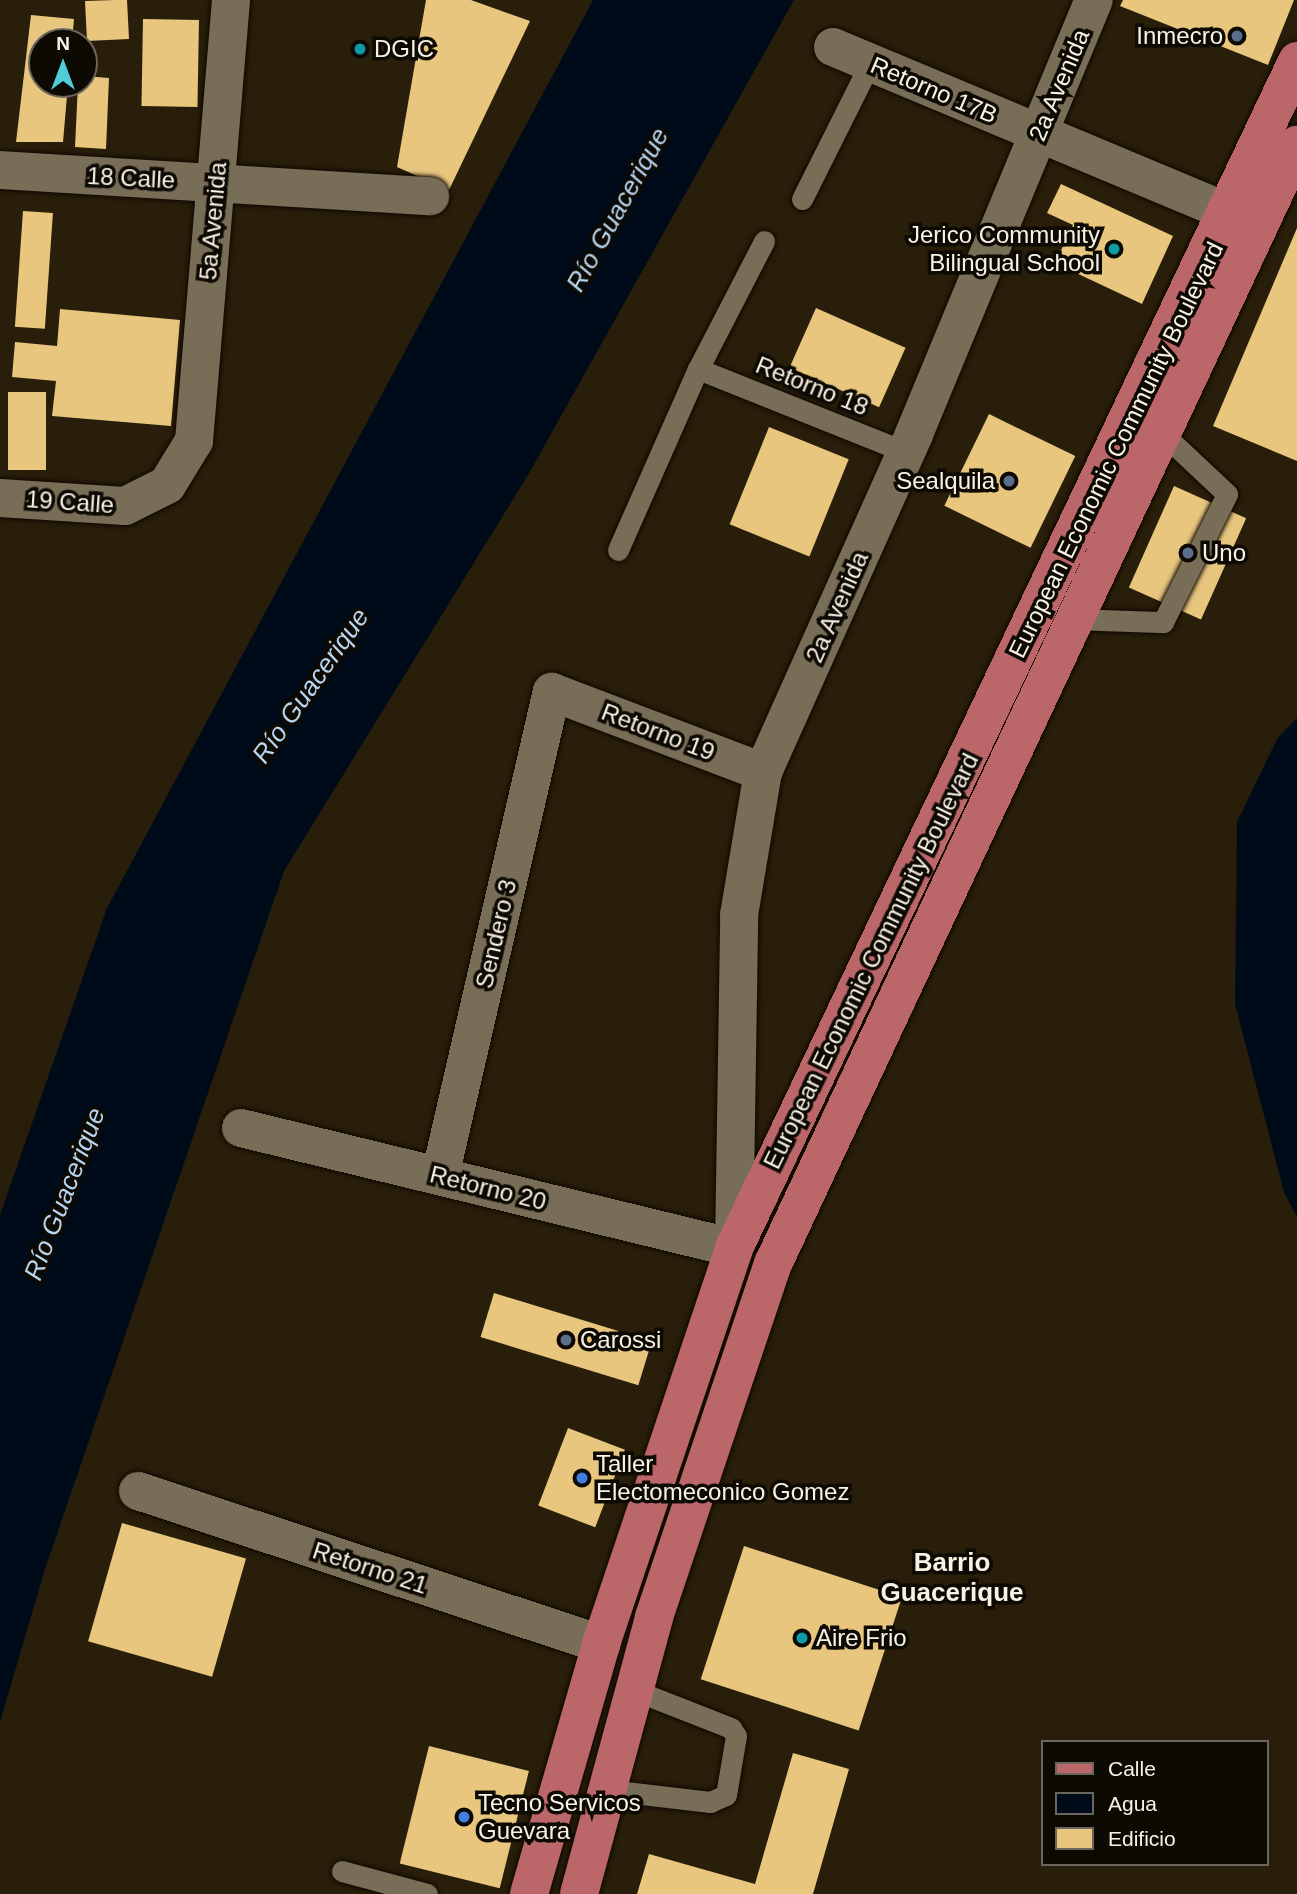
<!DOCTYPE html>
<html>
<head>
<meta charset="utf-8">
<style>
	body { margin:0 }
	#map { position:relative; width:1297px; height:1894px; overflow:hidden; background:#281e0a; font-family:Helvetica,sans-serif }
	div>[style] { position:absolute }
	.water>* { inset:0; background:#000b1a }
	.building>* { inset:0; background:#e8c67e; transform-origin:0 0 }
	.roads { filter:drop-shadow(0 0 2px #100800) drop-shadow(0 0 2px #100800) }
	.lane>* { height:21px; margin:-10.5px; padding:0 10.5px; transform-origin:10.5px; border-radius:10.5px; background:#786d56 }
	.street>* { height:38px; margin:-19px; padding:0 19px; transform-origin:19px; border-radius:19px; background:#786d56 }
	.primary>* { height:38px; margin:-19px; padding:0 19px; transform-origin:19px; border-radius:19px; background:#bb6668 }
	.dots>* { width:19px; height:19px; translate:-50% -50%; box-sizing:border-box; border:4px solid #0d0903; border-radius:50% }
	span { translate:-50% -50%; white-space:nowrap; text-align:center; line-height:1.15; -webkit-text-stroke:7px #0d0903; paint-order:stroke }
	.poi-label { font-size:24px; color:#f8f2e5 }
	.right { translate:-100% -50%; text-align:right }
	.left { translate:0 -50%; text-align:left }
	.street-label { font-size:24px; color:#f8f2e5 }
	.water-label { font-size:26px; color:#b6d3f0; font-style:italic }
	.neighbourhood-label { font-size:26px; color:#f8f2e5; font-weight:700 }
	.legend { position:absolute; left:1041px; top:1740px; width:228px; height:126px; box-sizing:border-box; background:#0d0903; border:2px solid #6b665d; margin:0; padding:9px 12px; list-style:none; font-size:21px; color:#f8f2e5 }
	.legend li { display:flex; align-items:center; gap:14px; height:35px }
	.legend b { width:35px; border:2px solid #6b665d }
	.north { position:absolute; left:28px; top:28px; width:70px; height:70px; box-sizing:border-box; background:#0d0903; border:2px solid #6b665d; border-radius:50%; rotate:0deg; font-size:19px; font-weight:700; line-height:28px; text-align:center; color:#f8f2e5 }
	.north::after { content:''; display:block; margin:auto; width:24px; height:32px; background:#52ccd6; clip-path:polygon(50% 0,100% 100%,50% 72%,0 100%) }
</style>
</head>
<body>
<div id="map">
	<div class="water">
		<div style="clip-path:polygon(593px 0,794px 0,528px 475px,284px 871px,44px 1572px,0 1722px,0 1215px,107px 908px)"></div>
		<div style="clip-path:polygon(1297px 718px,1297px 1217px,1284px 1192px,1235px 1004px,1237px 822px,1277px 739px)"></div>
	</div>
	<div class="building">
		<div style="clip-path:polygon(114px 0,127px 0,129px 39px,87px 41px,85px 1px)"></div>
		<div style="clip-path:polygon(426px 0,471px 0,530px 21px,449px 190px,397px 167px)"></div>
		<div style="clip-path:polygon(1123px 0,1294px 0,1268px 65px,1120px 6px)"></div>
		<div style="clip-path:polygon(31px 15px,74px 19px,72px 42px,42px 42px,42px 84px,68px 84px,63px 142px,16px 142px)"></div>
		<div style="left:143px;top:19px;width:56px;height:87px;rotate:1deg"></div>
		<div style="clip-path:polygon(84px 76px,109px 78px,106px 149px,75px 147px,78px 84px,84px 84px)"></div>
		<div style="clip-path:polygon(1061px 184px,1173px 236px,1142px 304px,1055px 263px,1073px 225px,1047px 213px)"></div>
		<div style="left:23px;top:211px;width:30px;height:116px;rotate:4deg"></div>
		<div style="clip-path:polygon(1297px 228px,1297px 461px,1213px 426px)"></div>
		<div style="left:816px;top:308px;width:98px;height:65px;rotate:24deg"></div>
		<div style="clip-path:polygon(60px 309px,180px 320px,171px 426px,52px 416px,56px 381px,12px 377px,15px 342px,57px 346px)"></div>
		<div style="left:8px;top:392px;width:38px;height:78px"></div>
		<div style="left:989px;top:414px;width:96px;height:102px;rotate:26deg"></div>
		<div style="left:769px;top:427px;width:86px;height:105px;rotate:22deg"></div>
		<div style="left:1174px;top:486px;width:79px;height:111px;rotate:24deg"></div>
		<div style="left:494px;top:1293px;width:165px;height:46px;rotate:17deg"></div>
		<div style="left:568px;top:1428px;width:61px;height:83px;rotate:21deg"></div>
		<div style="left:122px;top:1523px;width:129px;height:123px;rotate:16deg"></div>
		<div style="left:744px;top:1546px;width:166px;height:140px;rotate:18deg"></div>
		<div style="left:429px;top:1746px;width:103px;height:121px;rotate:14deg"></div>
		<div style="clip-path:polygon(793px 1753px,849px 1769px,813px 1894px,637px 1894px,649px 1854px,755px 1884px)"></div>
	</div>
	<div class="roads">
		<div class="lane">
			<div style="left:802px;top:199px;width:152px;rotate:-63.4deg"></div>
			<div style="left:698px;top:369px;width:224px;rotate:21.8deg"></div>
			<div style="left:618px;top:550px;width:198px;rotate:-66.2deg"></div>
			<div style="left:698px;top:369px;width:144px;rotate:-62.7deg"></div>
			<div style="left:1075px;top:619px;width:88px;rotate:2deg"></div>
			<div style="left:1163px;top:622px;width:143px;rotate:-63.4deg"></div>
			<div style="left:1227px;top:494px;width:89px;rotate:-136.8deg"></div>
			<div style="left:608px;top:1790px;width:103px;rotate:6.7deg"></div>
			<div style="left:710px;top:1802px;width:17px;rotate:-24deg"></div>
			<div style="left:726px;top:1795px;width:60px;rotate:-80.4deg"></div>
			<div style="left:736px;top:1736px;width:9px;rotate:-122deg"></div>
			<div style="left:731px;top:1728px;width:104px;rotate:-158.6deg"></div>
			<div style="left:342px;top:1871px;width:88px;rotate:15.1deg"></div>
		</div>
		<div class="street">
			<div style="left:833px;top:47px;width:429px;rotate:22.7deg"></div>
			<div style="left:0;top:170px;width:431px;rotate:3.5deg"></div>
			<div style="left:0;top:498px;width:125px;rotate:3.7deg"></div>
			<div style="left:125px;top:506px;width:47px;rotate:-26.6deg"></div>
			<div style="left:167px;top:485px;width:52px;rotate:-58.5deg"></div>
			<div style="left:194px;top:441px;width:443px;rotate:-85.2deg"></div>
			<div style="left:241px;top:1128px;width:507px;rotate:13.68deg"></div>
			<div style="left:734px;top:1248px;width:333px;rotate:-89.1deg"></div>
			<div style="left:739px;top:915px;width:145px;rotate:-80.5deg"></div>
			<div style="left:763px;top:772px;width:370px;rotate:-65.9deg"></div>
			<div style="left:914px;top:434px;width:470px;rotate:-67.5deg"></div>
			<div style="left:440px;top:1176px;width:497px;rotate:-77deg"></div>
			<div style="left:552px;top:692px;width:226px;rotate:20.8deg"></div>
			<div style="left:138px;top:1491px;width:488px;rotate:18.3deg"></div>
		</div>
		<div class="primary">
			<div style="left:529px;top:1894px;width:260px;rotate:-73.9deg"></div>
			<div style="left:601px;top:1644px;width:418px;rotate:-71.4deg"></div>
			<div style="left:734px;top:1248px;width:1314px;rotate:-64.62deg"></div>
			<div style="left:579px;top:1894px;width:287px;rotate:-74.8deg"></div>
			<div style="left:654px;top:1617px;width:373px;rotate:-71.4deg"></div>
			<div style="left:773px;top:1264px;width:1236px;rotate:-64.91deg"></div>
		</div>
	</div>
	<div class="dots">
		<div style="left:1237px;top:36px;background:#5c6f8a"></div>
		<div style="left:360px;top:49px;background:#0f9aa8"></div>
		<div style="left:1114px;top:249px;background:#0f9aa8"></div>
		<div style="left:1009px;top:481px;background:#5c6f8a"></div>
		<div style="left:1188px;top:553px;background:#5c6f8a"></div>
		<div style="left:566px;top:1340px;background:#5c6f8a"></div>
		<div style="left:582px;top:1478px;background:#3f7fe0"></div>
		<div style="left:802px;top:1638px;background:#0f9aa8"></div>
		<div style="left:464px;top:1817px;background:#3f7fe0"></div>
	</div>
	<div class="poi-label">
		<span class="right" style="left:1223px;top:36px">Inmecro</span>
		<span class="left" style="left:374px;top:49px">DGIC</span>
		<span class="right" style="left:1100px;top:249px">Jerico Community<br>Bilingual School</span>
		<span class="right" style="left:995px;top:481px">Sealquila</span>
		<span class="left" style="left:1202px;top:553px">Uno</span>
		<span class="left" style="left:580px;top:1340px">Carossi</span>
		<span class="left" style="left:596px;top:1478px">Taller<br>Electomeconico Gomez</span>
		<span class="left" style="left:816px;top:1638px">Aire Frio</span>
		<span class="left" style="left:478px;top:1817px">Tecno Servicos<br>Guevara</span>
	</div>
	<div class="street-label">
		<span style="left:1059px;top:85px;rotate:-67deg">2a Avenida</span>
		<span style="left:934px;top:90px;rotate:23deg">Retorno 17B</span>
		<span style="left:131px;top:178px;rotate:3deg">18 Calle</span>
		<span style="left:213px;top:221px;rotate:-85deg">5a Avenida</span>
		<span style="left:812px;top:386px;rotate:22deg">Retorno 18</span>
		<span style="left:1116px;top:450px;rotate:-64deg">European Economic Community Boulevard</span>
		<span style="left:70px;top:502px;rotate:4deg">19 Calle</span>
		<span style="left:837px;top:607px;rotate:-66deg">2a Avenida</span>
		<span style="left:658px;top:732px;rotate:21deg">Retorno 19</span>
		<span style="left:496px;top:934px;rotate:-77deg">Sendero 3</span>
		<span style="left:871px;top:961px;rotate:-64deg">European Economic Community Boulevard</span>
		<span style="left:488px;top:1188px;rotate:14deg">Retorno 20</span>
		<span style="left:370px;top:1568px;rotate:18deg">Retorno 21</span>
	</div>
	<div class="water-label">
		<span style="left:618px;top:210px;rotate:-61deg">Río Guacerique</span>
		<span style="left:311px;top:686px;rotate:-55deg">Río Guacerique</span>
		<span style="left:65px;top:1194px;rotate:-69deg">Río Guacerique</span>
	</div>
	<div class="neighbourhood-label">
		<span style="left:952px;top:1578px">Barrio<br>Guacerique</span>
	</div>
	<ul class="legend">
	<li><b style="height:9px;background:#bb6668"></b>Calle</li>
	<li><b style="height:19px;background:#000b1a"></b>Agua</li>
	<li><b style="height:19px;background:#e8c67e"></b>Edificio</li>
	</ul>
	<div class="north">N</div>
</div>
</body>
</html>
